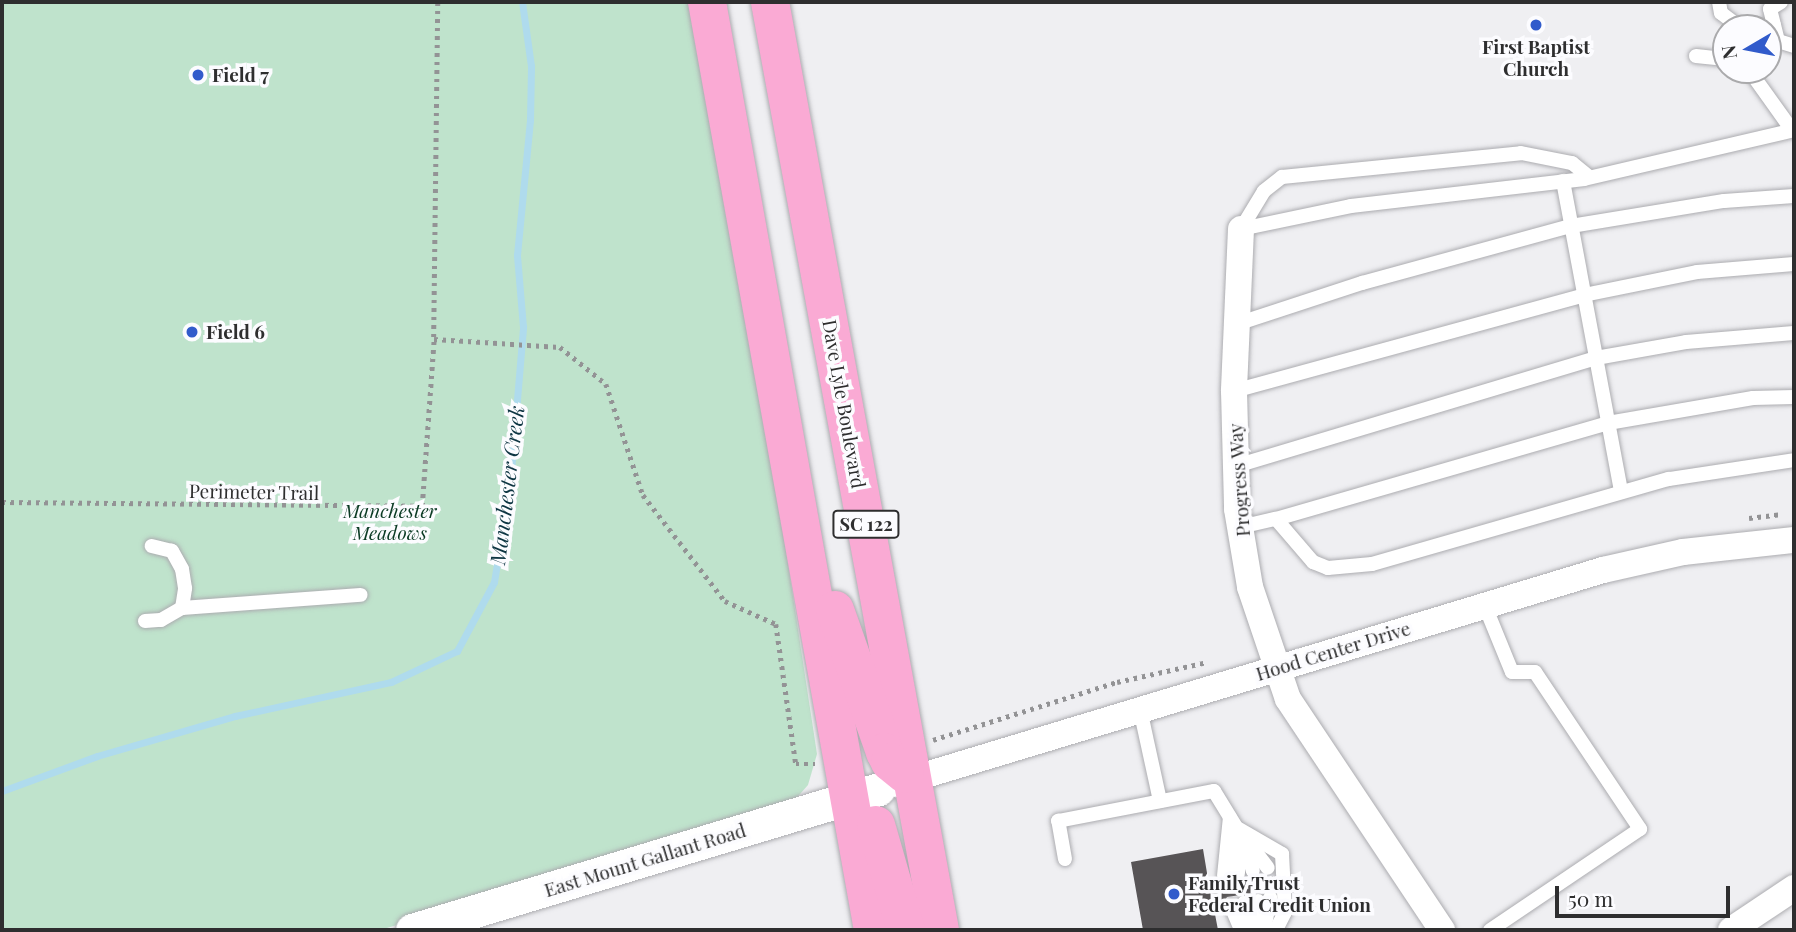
<!DOCTYPE html>
<html>
<head>
<meta charset="utf-8">
<style>
	body { margin:0 }
	#map { position:relative; width:1796px; height:932px; overflow:hidden; background:#efeff2; font-family:"Playfair Display",serif }
	div>[style] { position:absolute }
	.green>* { inset:0; background:#bfe3cc }
	.stream>* { height:7px; margin:-3.5px; padding:0 3.5px; transform-origin:3.5px; border-radius:3.5px; background:#afdbed }
	.building>* { inset:0; background:#575456 }
	.path>* { height:4.5px; margin-top:-2.25px; transform-origin:0; background:repeating-linear-gradient(90deg,#939395 0 3.5px,transparent 0 8.5px) }
	.roads { filter:drop-shadow(0 0 2px #acacb0) drop-shadow(0 0 2px #acacb0) }
	.service>* { height:14px; margin:-7px; padding:0 7px; transform-origin:7px; border-radius:7px; background:#fff }
	.minor>* { height:26px; margin:-13px; padding:0 13px; transform-origin:13px; border-radius:13px; background:#fff }
	.tertiary>* { height:33px; margin:-16.5px; padding:0 16.5px; transform-origin:16.5px; border-radius:16.5px; background:#fff }
	.primary>* { height:38px; margin:-19px; padding:0 19px; transform-origin:19px; border-radius:19px; background:#faaad4 }
	.dots>* { width:19px; height:19px; translate:-50% -50%; box-sizing:border-box; border:4px solid #fcfcff; border-radius:50% }
	span { translate:-50% -50%; white-space:nowrap; text-align:center; line-height:1.15; -webkit-text-stroke:7px #fcfcff; paint-order:stroke }
	.shield-label span { padding:2px 5px; background:#fcfcff; border:2px solid; border-radius:5px; -webkit-text-stroke-width:0 }
	.shield-label { font-size:18px; color:#2e2e2f; font-weight:700 }
	.poi-label { font-size:19px; color:#2e2e2f; font-weight:700 }
	.left { translate:0 -50%; text-align:left }
	.street-label { font-size:19px; color:#2e2e2f }
	.park-label { font-size:19px; color:#0b3b24; font-style:italic }
	.water-label { font-size:21px; color:#0d3542; font-style:italic }
	.frame { position:absolute; inset:0; border:4px solid #2e2e2f; pointer-events:none }
	.north { position:absolute; left:1712px; top:14px; width:70px; height:70px; box-sizing:border-box; background:#fcfcff; border:2px solid #aaaaac; border-radius:50%; rotate:260deg; font-size:19px; font-weight:700; line-height:28px; text-align:center; color:#2e2e2f }
	.north::after { content:''; display:block; margin:auto; width:24px; height:32px; background:#315bcb; clip-path:polygon(50% 0,100% 100%,50% 72%,0 100%) }
	.scale { position:absolute; left:1555px; top:886px; width:175px; height:32px; box-sizing:border-box; border:4px solid #2e2e2f; border-top:0; padding-left:9px; font-size:21px; line-height:24px; white-space:nowrap; color:#2e2e2f; -webkit-text-stroke:5px #fcfcff; paint-order:stroke }
</style>
</head>
<body>
<div id="map">
	<div class="green">
		<div style="clip-path:polygon(2px 2px,696px 2px,736px 223px,817px 754px,808px 785px,785px 811px,380px 930px,2px 930px)"></div>
	</div>
	<div class="stream">
		<div style="left:2px;top:791px;width:101px;rotate:-20.2deg"></div>
		<div style="left:97px;top:756px;width:144px;rotate:-16.2deg"></div>
		<div style="left:235px;top:716px;width:160px;rotate:-12.3deg"></div>
		<div style="left:391px;top:682px;width:73px;rotate:-25.2deg"></div>
		<div style="left:457px;top:651px;width:78px;rotate:-61.8deg"></div>
		<div style="left:494px;top:582px;width:100px;rotate:-80.8deg"></div>
		<div style="left:510px;top:483px;width:157px;rotate:-85.2deg"></div>
		<div style="left:523px;top:327px;width:72px;rotate:-94.8deg"></div>
		<div style="left:517px;top:255px;width:136px;rotate:-84.5deg"></div>
		<div style="left:530px;top:120px;width:54px;rotate:-88.9deg"></div>
		<div style="left:531px;top:66px;width:65px;rotate:-98deg"></div>
	</div>
	<div class="building">
		<div style="clip-path:polygon(1203px 849px,1208px 879px,1215px 878px,1224px 886px,1273px 876px,1274px 890px,1227px 897px,1222px 907px,1214px 909px,1218px 930px,1143px 930px,1131px 862px)"></div>
	</div>
	<div class="path">
		<div style="left:438px;top:2px;width:337px;rotate:90.7deg"></div>
		<div style="left:434px;top:339px;width:126px;rotate:3.6deg"></div>
		<div style="left:560px;top:347px;width:59px;rotate:38.8deg"></div>
		<div style="left:606px;top:384px;width:117px;rotate:71.6deg"></div>
		<div style="left:643px;top:495px;width:134px;rotate:52.3deg"></div>
		<div style="left:725px;top:601px;width:56px;rotate:24.3deg"></div>
		<div style="left:776px;top:624px;width:141px;rotate:81.9deg"></div>
		<div style="left:796px;top:764px;width:19px"></div>
		<div style="left:2px;top:502px;width:420px;rotate:0.5deg"></div>
		<div style="left:422px;top:506px;width:167px;rotate:-85.9deg"></div>
		<div style="left:1749px;top:518px;width:33px;rotate:-7deg"></div>
		<div style="left:933px;top:740px;width:193px;rotate:-17.5deg"></div>
		<div style="left:1117px;top:682px;width:92px;rotate:-12.5deg"></div>
	</div>
	<div class="roads">
		<div class="service">
			<div style="left:1719px;top:2px;width:11px;rotate:80deg"></div>
			<div style="left:1721px;top:13px;width:25px;rotate:37deg"></div>
			<div style="left:1741px;top:28px;width:33px;rotate:-5deg"></div>
			<div style="left:1781px;top:2px;width:13px;rotate:148deg"></div>
			<div style="left:1770px;top:9px;width:33px;rotate:76deg"></div>
			<div style="left:1778px;top:41px;width:17px;rotate:17deg"></div>
			<div style="left:1696px;top:56px;width:30px;rotate:6deg"></div>
			<div style="left:1743px;top:70px;width:13px;rotate:32deg"></div>
			<div style="left:1754px;top:77px;width:65px;rotate:54.4deg"></div>
			<div style="left:1563px;top:181px;width:316px;rotate:79.4deg"></div>
			<div style="left:1241px;top:229px;width:112px;rotate:-11.8deg"></div>
			<div style="left:1351px;top:206px;width:235px;rotate:-6.6deg"></div>
			<div style="left:1584px;top:179px;width:216px;rotate:-13.1deg"></div>
			<div style="left:1241px;top:229px;width:44px;rotate:-58.8deg"></div>
			<div style="left:1264px;top:191px;width:23px;rotate:-38deg"></div>
			<div style="left:1282px;top:177px;width:240px;rotate:-5.7deg"></div>
			<div style="left:1521px;top:153px;width:52px;rotate:11.1deg"></div>
			<div style="left:1572px;top:163px;width:22px;rotate:39deg"></div>
			<div style="left:1237px;top:324px;width:132px;rotate:-18.2deg"></div>
			<div style="left:1362px;top:283px;width:217px;rotate:-15.3deg"></div>
			<div style="left:1571px;top:226px;width:155px;rotate:-9.3deg"></div>
			<div style="left:1724px;top:201px;width:70px;rotate:-4.1deg"></div>
			<div style="left:1234px;top:391px;width:363px;rotate:-15.3deg"></div>
			<div style="left:1584px;top:295px;width:115px;rotate:-11.5deg"></div>
			<div style="left:1697px;top:272px;width:97px;rotate:-4.7deg"></div>
			<div style="left:1236px;top:466px;width:376px;rotate:-16.7deg"></div>
			<div style="left:1596px;top:358px;width:91px;rotate:-10.1deg"></div>
			<div style="left:1686px;top:342px;width:108px;rotate:-4.8deg"></div>
			<div style="left:1276px;top:519px;width:346px;rotate:-16.1deg"></div>
			<div style="left:1608px;top:423px;width:147px;rotate:-9.8deg"></div>
			<div style="left:1753px;top:398px;width:41px;rotate:-1.4deg"></div>
			<div style="left:1240px;top:527px;width:37px;rotate:-13deg"></div>
			<div style="left:1276px;top:519px;width:57px;rotate:49.3deg"></div>
			<div style="left:1313px;top:562px;width:16px;rotate:22deg"></div>
			<div style="left:1328px;top:568px;width:44px;rotate:-5.2deg"></div>
			<div style="left:1372px;top:564px;width:309px;rotate:-16deg"></div>
			<div style="left:1669px;top:479px;width:126px;rotate:-8.6deg"></div>
			<div style="left:1485px;top:606px;width:71px;rotate:67.8deg"></div>
			<div style="left:1512px;top:672px;width:23px"></div>
			<div style="left:1535px;top:672px;width:189px;rotate:56.2deg"></div>
			<div style="left:1640px;top:829px;width:181px;rotate:146deg"></div>
			<div style="left:182px;top:608px;width:179px;rotate:-4.2deg"></div>
			<div style="left:145px;top:621px;width:16px;rotate:-4deg"></div>
			<div style="left:161px;top:620px;width:24px;rotate:-30deg"></div>
			<div style="left:182px;top:608px;width:20px;rotate:-81deg"></div>
			<div style="left:185px;top:588px;width:19px;rotate:-99deg"></div>
			<div style="left:182px;top:569px;width:21px;rotate:-119deg"></div>
			<div style="left:172px;top:551px;width:21px;rotate:-166deg"></div>
			<div style="left:1140px;top:709px;width:94px;rotate:77.7deg"></div>
			<div style="left:1239px;top:829px;width:50px;rotate:30.2deg"></div>
			<div style="left:1282px;top:854px;width:58px;rotate:87deg"></div>
			<div style="left:1285px;top:912px;width:20px;rotate:117deg"></div>
			<div style="left:1238px;top:836px;width:37px;rotate:90deg"></div>
			<div style="left:1249px;top:843px;width:31px;rotate:53deg"></div>
			<div style="left:1065px;top:859px;width:39px;rotate:-100deg"></div>
			<div style="left:1058px;top:821px;width:159px;rotate:-10.9deg"></div>
			<div style="left:1214px;top:791px;width:57px;rotate:58.5deg"></div>
			<div style="left:1244px;top:840px;width:32px;rotate:74deg"></div>
			<div style="left:1224px;top:876px;width:59px;rotate:-84.2deg"></div>
			<div style="left:1244px;top:903px;width:27px;rotate:80deg"></div>
			<div style="left:1231px;top:906px;width:26px;rotate:67deg"></div>
			<div style="left:1257px;top:929px;width:28px;rotate:-88deg"></div>
			<div style="left:1264px;top:930px;width:33px;rotate:-79deg"></div>
		</div>
		<div class="minor">
			<div style="left:1241px;top:229px;width:162px;rotate:92.5deg"></div>
			<div style="left:1234px;top:391px;width:118px;rotate:88.5deg"></div>
			<div style="left:1237px;top:509px;width:79px;rotate:80.5deg"></div>
			<div style="left:1250px;top:587px;width:118px;rotate:71.3deg"></div>
			<div style="left:1288px;top:699px;width:278px;rotate:56.3deg"></div>
			<div style="left:896px;top:784px;width:739px;rotate:-16.84deg"></div>
			<div style="left:1603px;top:570px;width:82px;rotate:-12.7deg"></div>
			<div style="left:1683px;top:552px;width:112px;rotate:-6.2deg"></div>
			<div style="left:1731px;top:930px;width:76px;rotate:-33.7deg"></div>
		</div>
		<div class="tertiary">
			<div style="left:412px;top:930px;width:487px;rotate:-16.8deg"></div>
		</div>
		<div class="primary">
			<div style="left:707px;top:2px;width:943px;rotate:79.86deg"></div>
			<div style="left:770px;top:2px;width:943px;rotate:79.62deg"></div>
			<div style="left:835px;top:610px;width:151px;rotate:70.6deg"></div>
			<div style="left:885px;top:752px;width:11px;rotate:63deg"></div>
			<div style="left:890px;top:762px;width:19px;rotate:39deg"></div>
			<div style="left:876px;top:825px;width:109px;rotate:74.1deg"></div>
		</div>
	</div>
	<div class="dots">
		<div style="left:1536px;top:25px;background:#315bcb"></div>
		<div style="left:198px;top:75px;background:#315bcb"></div>
		<div style="left:192px;top:332px;background:#315bcb"></div>
		<div style="left:1174px;top:894px;background:#315bcb"></div>
	</div>
	<div class="shield-label">
		<span style="left:866px;top:524px">SC 122</span>
	</div>
	<div class="poi-label">
		<span style="left:1536px;top:58px">First Baptist<br>Church</span>
		<span class="left" style="left:212px;top:75px">Field 7</span>
		<span class="left" style="left:206px;top:332px">Field 6</span>
		<span class="left" style="left:1188px;top:894px">Family Trust<br>Federal Credit Union</span>
	</div>
	<div class="street-label">
		<span style="left:844px;top:404px;rotate:80deg">Dave Lyle Boulevard</span>
		<span style="left:1239px;top:480px;rotate:-94deg">Progress Way</span>
		<span style="left:254px;top:492px;rotate:1deg">Perimeter Trail</span>
		<span style="left:1333px;top:651px;rotate:-17deg">Hood Center Drive</span>
		<span style="left:645px;top:860px;rotate:-17deg">East Mount Gallant Road</span>
	</div>
	<div class="park-label">
		<span style="left:390px;top:522px">Manchester<br>Meadows</span>
	</div>
	<div class="water-label">
		<span style="left:506px;top:485px;rotate:-83deg">Manchester Creek</span>
	</div>
	<div class="frame"></div>
	<div class="north">N</div>
	<div class="scale">50 m</div>
</div>
</body>
</html>
